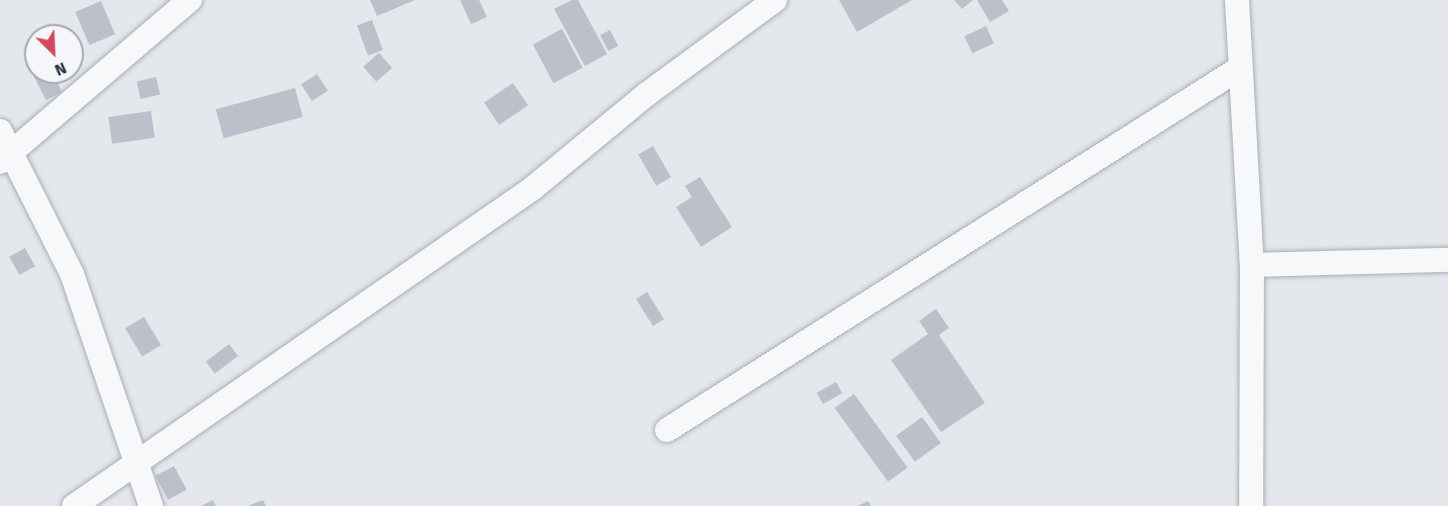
<!DOCTYPE html>
<html>
<head>
<meta charset="utf-8">
<style>
	body { margin:0 }
	#map { position:relative; width:1448px; height:506px; overflow:hidden; background:#e4e7ec; font-family:"Fira Sans",sans-serif }
	div>[style] { position:absolute }
	.building>* { inset:0; background:#bbc0ca; transform-origin:0 0 }
	.roads { filter:drop-shadow(0 0 2px #a9aeb7) drop-shadow(0 0 2px #a9aeb7) }
	.minor>* { height:24px; margin:-12px; padding:0 12px; transform-origin:12px; border-radius:12px; background:#f7f8fa }
	span { translate:-50% -50%; white-space:nowrap; text-align:center; line-height:1.15; -webkit-text-stroke:6px #f4f6f9; paint-order:stroke }
	.north { position:absolute; left:24px; top:24px; width:60px; height:60px; box-sizing:border-box; background:#f4f6f9; border:2px solid #a4a8b1; border-radius:50%; rotate:156deg; font-size:16px; font-weight:700; line-height:24px; text-align:center; color:#2b3445 }
	.north::after { content:''; display:block; margin:auto; width:21px; height:27px; background:#d1495b; clip-path:polygon(50% 0,100% 100%,50% 72%,0 100%) }
</style>
</head>
<body>
<div id="map">
	<div class="building">
		<div style="clip-path:polygon(370px 0,415px 0,377px 16px)"></div>
		<div style="clip-path:polygon(460px 0,479px 0,487px 17px,471px 24px)"></div>
		<div style="clip-path:polygon(572px 0,578px 0,607px 54px,585px 66px,554px 9px)"></div>
		<div style="clip-path:polygon(839px 0,912px 0,857px 32px)"></div>
		<div style="clip-path:polygon(954px 0,973px 0,962px 9px)"></div>
		<div style="clip-path:polygon(977px 0,1002px 0,1009px 11px,990px 22px)"></div>
		<div style="left:101px;top:1px;width:36px;height:28px;rotate:67deg"></div>
		<div style="left:372px;top:20px;width:32px;height:16px;rotate:70deg"></div>
		<div style="left:986px;top:26px;width:19px;height:24px;rotate:65deg"></div>
		<div style="left:562px;top:29px;width:44px;height:33px;rotate:62deg"></div>
		<div style="left:610px;top:30px;width:18px;height:11px;rotate:63deg"></div>
		<div style="left:379px;top:53px;width:20px;height:21px;rotate:49deg"></div>
		<div style="clip-path:polygon(36px 68px,52px 72px,62px 92px,46px 100px,31px 71px)"></div>
		<div style="left:317px;top:74px;width:20px;height:19px;rotate:57deg"></div>
		<div style="left:156px;top:77px;width:18px;height:20px;rotate:77deg"></div>
		<div style="left:513px;top:83px;width:27px;height:35px;rotate:56deg"></div>
		<div style="left:295px;top:88px;width:30px;height:82px;rotate:75deg"></div>
		<div style="left:151px;top:111px;width:27px;height:43px;rotate:82deg"></div>
		<div style="left:653px;top:146px;width:36px;height:17px;rotate:60deg"></div>
		<div style="clip-path:polygon(700px 177px,732px 227px,701px 247px,676px 207px,692px 197px,685px 186px)"></div>
		<div style="left:25px;top:248px;width:21px;height:18px;rotate:61deg"></div>
		<div style="left:647px;top:292px;width:32px;height:13px;rotate:58deg"></div>
		<div style="clip-path:polygon(936px 309px,949px 328px,939px 335px,985px 403px,941px 432px,891px 360px,928px 334px,919px 321px)"></div>
		<div style="left:144px;top:317px;width:33px;height:22px;rotate:59deg"></div>
		<div style="left:229px;top:344px;width:15px;height:29px;rotate:53deg"></div>
		<div style="left:836px;top:382px;width:13px;height:22px;rotate:61deg"></div>
		<div style="left:854px;top:394px;width:91px;height:24px;rotate:54deg"></div>
		<div style="left:922px;top:417px;width:32px;height:32px;rotate:54deg"></div>
		<div style="left:174px;top:466px;width:27px;height:21px;rotate:62deg"></div>
		<div style="clip-path:polygon(213px 500px,216px 506px,201px 506px)"></div>
		<div style="clip-path:polygon(263px 500px,266px 506px,248px 506px)"></div>
		<div style="clip-path:polygon(868px 501px,871px 506px,857px 506px)"></div>
	</div>
	<div class="roads">
		<div class="minor">
			<div style="left:1237px;top:0;width:265px;rotate:86.8deg"></div>
			<div style="left:1252px;top:265px;width:241px;rotate:90.2deg"></div>
			<div style="left:0;top:131px;width:160px;rotate:63.3deg"></div>
			<div style="left:72px;top:274px;width:245px;rotate:71.2deg"></div>
			<div style="left:0;top:162px;width:250px;rotate:-40.5deg"></div>
			<div style="left:1252px;top:265px;width:196px;rotate:-1.5deg"></div>
			<div style="left:667px;top:430px;width:674px;rotate:-32.28deg"></div>
			<div style="left:74px;top:506px;width:558px;rotate:-34.71deg"></div>
			<div style="left:533px;top:188px;width:148px;rotate:-39.5deg"></div>
			<div style="left:647px;top:94px;width:159px;rotate:-36.3deg"></div>
		</div>
	</div>
	<div class="north">N</div>
</div>
</body>
</html>
